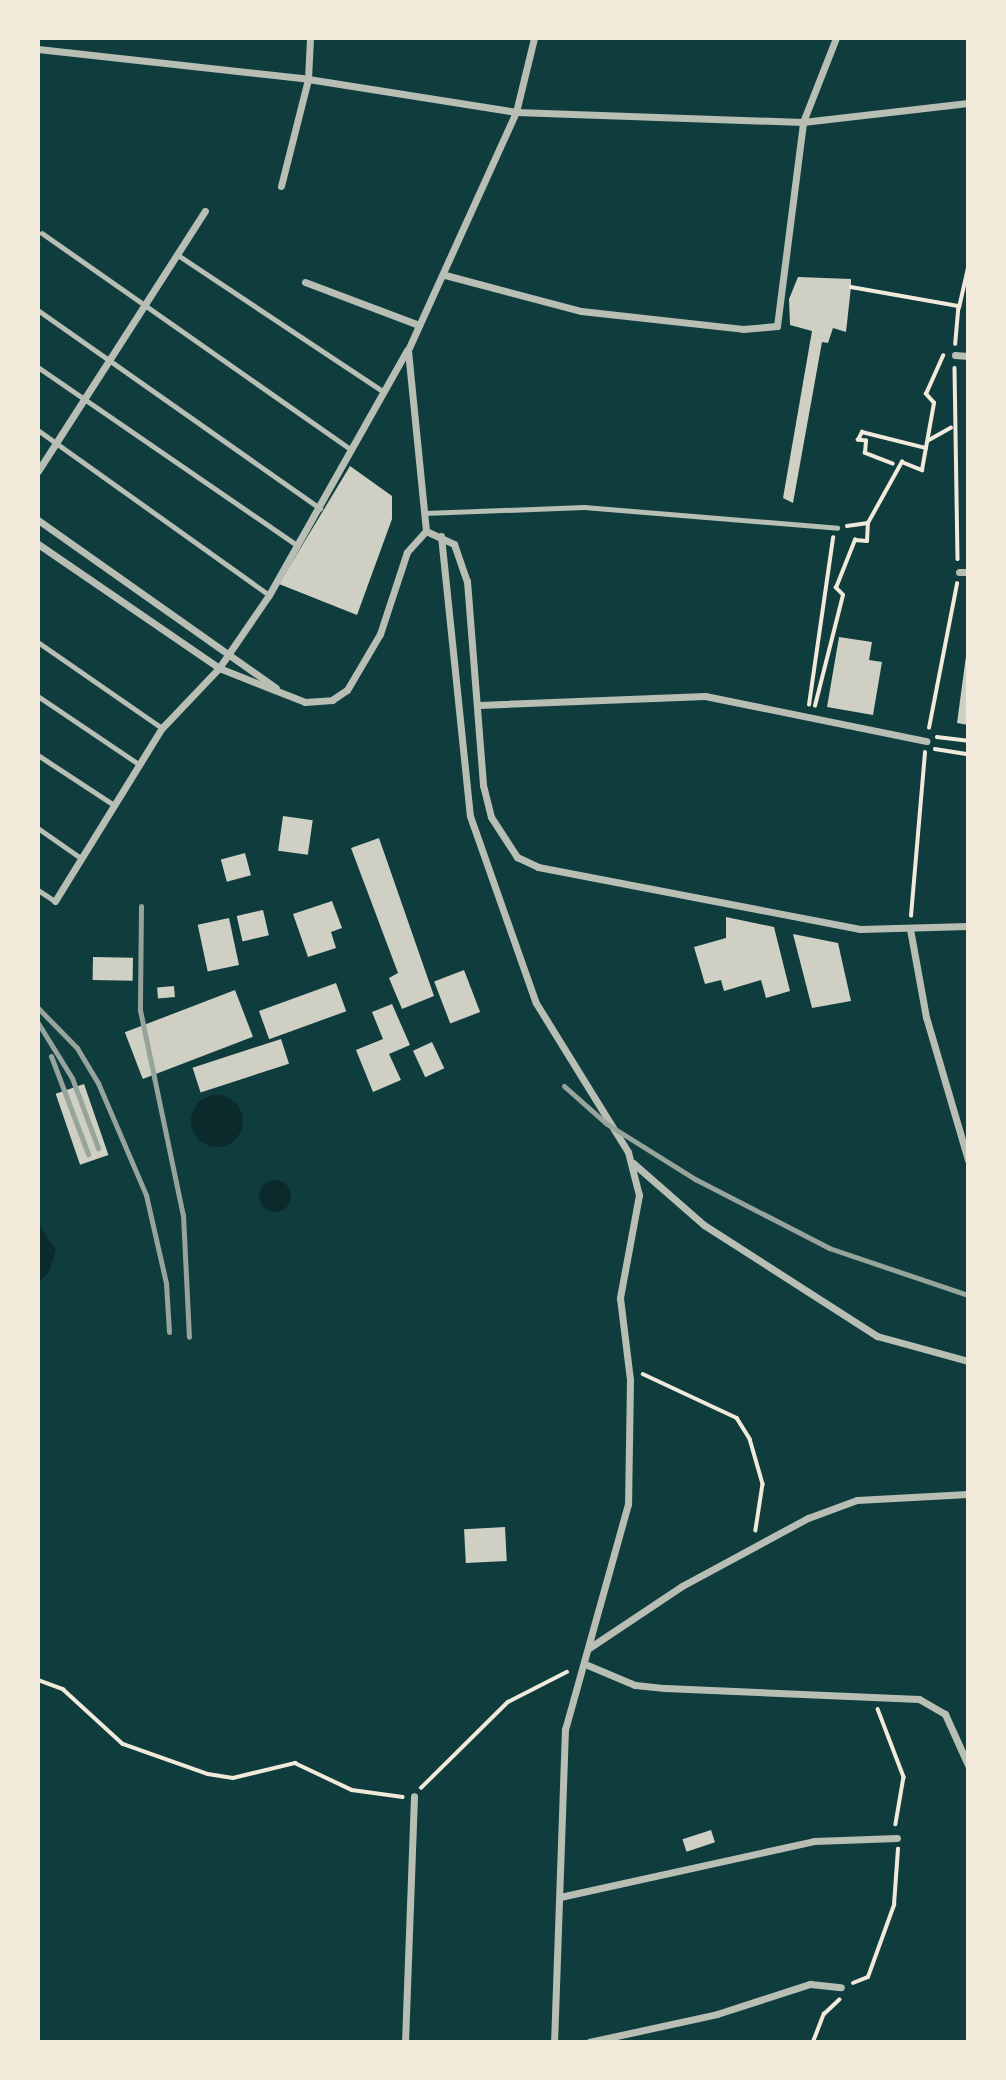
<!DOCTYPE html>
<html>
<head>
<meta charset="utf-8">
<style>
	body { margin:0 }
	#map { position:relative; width:1006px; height:2080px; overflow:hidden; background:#0f3d3e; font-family:"Varela Round",sans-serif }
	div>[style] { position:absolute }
	.water>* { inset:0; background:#0a2a2b }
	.round { border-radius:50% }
	.building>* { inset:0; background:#cfcfc3; transform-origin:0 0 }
	.path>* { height:3.5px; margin:-1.75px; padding:0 1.75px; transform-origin:1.75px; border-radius:1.75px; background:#f1e9da }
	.service>* { height:4.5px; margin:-2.25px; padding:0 2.25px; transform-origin:2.25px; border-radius:2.25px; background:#b8beb3 }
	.minor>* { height:7px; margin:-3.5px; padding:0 3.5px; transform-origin:3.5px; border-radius:3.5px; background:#b8beb3 }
	.rail>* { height:5px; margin:-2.5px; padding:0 2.5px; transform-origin:2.5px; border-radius:2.5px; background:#97a49c }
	span { translate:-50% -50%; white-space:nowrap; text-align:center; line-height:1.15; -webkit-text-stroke:6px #f1e9da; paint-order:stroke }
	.frame { position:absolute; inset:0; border:40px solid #f1e9da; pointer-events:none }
</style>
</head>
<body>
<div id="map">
	<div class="water">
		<div class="round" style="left:191px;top:1095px;width:52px;height:52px"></div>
		<div class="round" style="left:259px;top:1180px;width:32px;height:32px"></div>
		<div style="clip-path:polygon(38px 1224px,56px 1250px,49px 1272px,39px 1282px)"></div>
	</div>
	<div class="building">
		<div style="clip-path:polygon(798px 277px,851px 279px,851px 287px,846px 332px,833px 328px,828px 343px,822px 342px,793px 503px,783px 498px,812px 331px,790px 325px,789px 299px)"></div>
		<div style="clip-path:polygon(350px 466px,392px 496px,392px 519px,357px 615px,279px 584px)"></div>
		<div style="clip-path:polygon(839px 637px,872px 642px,869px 660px,882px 662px,873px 715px,827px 707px)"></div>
		<div style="clip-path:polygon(966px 656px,968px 656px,968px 725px,957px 723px)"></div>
		<div style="left:283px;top:816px;width:30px;height:35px;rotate:8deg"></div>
		<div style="clip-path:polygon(379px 838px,434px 996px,402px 1009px,389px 978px,398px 973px,351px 848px)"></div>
		<div style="left:245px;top:853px;width:23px;height:25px;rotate:75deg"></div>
		<div style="clip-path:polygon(332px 901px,342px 928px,331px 932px,336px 948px,308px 957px,293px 914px)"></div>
		<div style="left:263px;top:910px;width:26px;height:27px;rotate:77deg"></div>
		<div style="clip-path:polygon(726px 917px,774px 927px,790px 991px,766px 998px,761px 980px,724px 991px,721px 980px,705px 984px,694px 947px,726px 938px)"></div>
		<div style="left:229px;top:918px;width:48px;height:32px;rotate:78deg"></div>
		<div style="clip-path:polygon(793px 934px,838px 943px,851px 1001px,812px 1008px)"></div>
		<div style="left:93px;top:957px;width:40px;height:23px;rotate:1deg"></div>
		<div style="left:464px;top:970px;width:45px;height:32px;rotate:69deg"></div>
		<div style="left:336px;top:983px;width:30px;height:82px;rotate:70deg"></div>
		<div style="left:174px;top:986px;width:11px;height:17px;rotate:85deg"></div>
		<div style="left:235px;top:990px;width:50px;height:118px;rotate:69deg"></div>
		<div style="clip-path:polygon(392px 1004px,410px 1045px,389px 1054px,401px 1080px,373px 1092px,356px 1050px,383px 1039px,372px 1012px)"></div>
		<div style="left:281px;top:1039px;width:26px;height:93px;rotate:72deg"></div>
		<div style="left:432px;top:1042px;width:29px;height:21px;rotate:65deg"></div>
		<div style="left:84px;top:1084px;width:75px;height:30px;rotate:71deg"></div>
		<div style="left:505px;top:1527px;width:34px;height:41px;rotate:87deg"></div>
		<div style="left:711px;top:1830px;width:13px;height:30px;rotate:72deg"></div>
	</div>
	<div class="path">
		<div style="left:851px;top:287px;width:110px;rotate:10deg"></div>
		<div style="left:959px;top:306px;width:38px;rotate:95deg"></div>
		<div style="left:959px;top:308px;width:41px;rotate:-77.3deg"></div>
		<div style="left:955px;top:368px;width:191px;rotate:89.1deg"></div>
		<div style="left:929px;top:440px;width:25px;rotate:-29deg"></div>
		<div style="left:893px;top:464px;width:30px;rotate:-159deg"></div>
		<div style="left:865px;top:453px;width:12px;rotate:-85deg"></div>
		<div style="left:866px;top:441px;width:8px;rotate:-173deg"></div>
		<div style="left:858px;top:440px;width:9px;rotate:-63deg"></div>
		<div style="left:862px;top:432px;width:66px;rotate:14deg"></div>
		<div style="left:847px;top:526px;width:21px;rotate:-8deg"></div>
		<div style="left:868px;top:523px;width:70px;rotate:-60.9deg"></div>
		<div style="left:902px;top:462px;width:22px;rotate:22deg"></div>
		<div style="left:922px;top:470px;width:68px;rotate:-79.8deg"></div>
		<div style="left:934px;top:403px;width:12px;rotate:-132deg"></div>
		<div style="left:926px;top:394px;width:42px;rotate:-65.9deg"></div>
		<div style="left:809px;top:705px;width:169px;rotate:-81.8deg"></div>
		<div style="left:815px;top:706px;width:114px;rotate:-75.8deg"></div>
		<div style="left:843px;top:595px;width:10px;rotate:-135deg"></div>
		<div style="left:836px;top:588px;width:52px;rotate:-68.4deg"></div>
		<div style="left:855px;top:540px;width:12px;rotate:5deg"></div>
		<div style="left:867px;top:541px;width:18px;rotate:-87deg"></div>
		<div style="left:929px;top:728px;width:147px;rotate:-79deg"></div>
		<div style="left:937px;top:737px;width:31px;rotate:7deg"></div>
		<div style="left:935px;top:749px;width:33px;rotate:9deg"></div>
		<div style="left:911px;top:916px;width:164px;rotate:-85.1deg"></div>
		<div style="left:643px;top:1374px;width:104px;rotate:25.1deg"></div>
		<div style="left:737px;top:1418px;width:25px;rotate:58deg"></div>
		<div style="left:750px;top:1439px;width:47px;rotate:73.9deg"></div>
		<div style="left:763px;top:1484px;width:47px;rotate:98.7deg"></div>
		<div style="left:38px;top:1680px;width:27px;rotate:20deg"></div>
		<div style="left:63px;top:1689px;width:81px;rotate:42.5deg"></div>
		<div style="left:123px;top:1744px;width:90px;rotate:19.4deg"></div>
		<div style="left:208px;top:1774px;width:25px;rotate:9deg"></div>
		<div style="left:233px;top:1778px;width:64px;rotate:-13.6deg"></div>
		<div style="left:295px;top:1763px;width:63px;rotate:25.3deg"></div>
		<div style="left:352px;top:1790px;width:51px;rotate:7.8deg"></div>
		<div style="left:878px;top:1709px;width:73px;rotate:69.1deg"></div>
		<div style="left:904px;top:1777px;width:48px;rotate:99.7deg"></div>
		<div style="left:421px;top:1788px;width:122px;rotate:-44.7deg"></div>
		<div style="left:508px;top:1702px;width:66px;rotate:-27deg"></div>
		<div style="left:853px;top:1983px;width:16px;rotate:-22deg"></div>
		<div style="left:868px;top:1977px;width:77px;rotate:-70.1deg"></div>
		<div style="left:894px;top:1905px;width:56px;rotate:-85.9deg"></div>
		<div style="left:813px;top:2042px;width:30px;rotate:-69deg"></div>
		<div style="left:824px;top:2014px;width:21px;rotate:-43deg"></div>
	</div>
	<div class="service">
		<div style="left:42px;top:233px;width:377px;rotate:35deg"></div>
		<div style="left:178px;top:255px;width:246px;rotate:33.6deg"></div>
		<div style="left:38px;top:310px;width:345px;rotate:35.1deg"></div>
		<div style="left:38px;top:367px;width:314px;rotate:34.5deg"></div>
		<div style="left:38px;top:430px;width:284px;rotate:35.5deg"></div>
		<div style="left:424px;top:513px;width:160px;rotate:-2.1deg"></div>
		<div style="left:584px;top:507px;width:254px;rotate:4.7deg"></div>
		<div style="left:38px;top:642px;width:151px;rotate:34.7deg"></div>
		<div style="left:38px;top:696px;width:122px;rotate:34deg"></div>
		<div style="left:38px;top:755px;width:91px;rotate:33.3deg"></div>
		<div style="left:38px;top:828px;width:52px;rotate:34.9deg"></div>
		<div style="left:38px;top:890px;width:20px;rotate:33deg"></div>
	</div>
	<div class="minor">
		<div style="left:38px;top:49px;width:272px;rotate:6.3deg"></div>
		<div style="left:308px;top:79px;width:211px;rotate:9deg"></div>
		<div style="left:516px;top:112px;width:287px;rotate:2deg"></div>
		<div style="left:803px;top:122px;width:166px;rotate:-6.6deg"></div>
		<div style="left:281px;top:186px;width:110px;rotate:-75.8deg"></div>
		<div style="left:308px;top:79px;width:41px;rotate:-87.2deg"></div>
		<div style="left:445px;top:275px;width:141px;rotate:14.8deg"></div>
		<div style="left:581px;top:311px;width:163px;rotate:6.3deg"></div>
		<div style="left:743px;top:329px;width:34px;rotate:-5deg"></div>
		<div style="left:777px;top:326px;width:206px;rotate:-82.7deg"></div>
		<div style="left:803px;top:122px;width:90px;rotate:-68.6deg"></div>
		<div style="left:305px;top:282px;width:122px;rotate:20.7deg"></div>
		<div style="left:955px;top:355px;width:13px;rotate:4deg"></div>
		<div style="left:38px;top:471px;width:309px;rotate:-57.3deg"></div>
		<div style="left:38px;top:520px;width:291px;rotate:35.2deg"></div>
		<div style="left:426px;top:531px;width:31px;rotate:25deg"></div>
		<div style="left:454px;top:544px;width:39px;rotate:71deg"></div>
		<div style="left:467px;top:581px;width:205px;rotate:85.5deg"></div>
		<div style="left:483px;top:785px;width:33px;rotate:76deg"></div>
		<div style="left:491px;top:817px;width:48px;rotate:57deg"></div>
		<div style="left:517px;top:857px;width:23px;rotate:25deg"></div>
		<div style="left:538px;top:867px;width:328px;rotate:10.9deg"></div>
		<div style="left:860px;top:929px;width:108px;rotate:-1.6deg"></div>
		<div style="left:441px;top:536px;width:281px;rotate:84.1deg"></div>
		<div style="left:470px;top:816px;width:198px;rotate:70.6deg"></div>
		<div style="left:536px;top:1003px;width:175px;rotate:58.3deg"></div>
		<div style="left:628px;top:1152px;width:44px;rotate:75.7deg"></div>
		<div style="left:639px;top:1195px;width:105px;rotate:100.5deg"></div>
		<div style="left:620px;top:1298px;width:83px;rotate:83deg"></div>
		<div style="left:630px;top:1380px;width:124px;rotate:90.9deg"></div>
		<div style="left:628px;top:1504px;width:234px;rotate:105.6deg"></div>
		<div style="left:565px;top:1729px;width:313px;rotate:92deg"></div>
		<div style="left:38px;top:544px;width:219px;rotate:34.4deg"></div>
		<div style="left:219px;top:668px;width:92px;rotate:21.6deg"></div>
		<div style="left:305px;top:702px;width:27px;rotate:-4deg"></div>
		<div style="left:332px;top:700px;width:18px;rotate:-34deg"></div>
		<div style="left:347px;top:690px;width:65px;rotate:-59.5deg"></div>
		<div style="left:380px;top:634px;width:86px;rotate:-71.8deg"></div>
		<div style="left:407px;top:552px;width:28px;rotate:-48deg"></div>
		<div style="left:426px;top:531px;width:182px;rotate:-95.7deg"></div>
		<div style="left:408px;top:350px;width:261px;rotate:-65.6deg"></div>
		<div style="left:516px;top:112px;width:76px;rotate:-76.3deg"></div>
		<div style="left:959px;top:572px;width:9px"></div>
		<div style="left:479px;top:705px;width:226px;rotate:-2.3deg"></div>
		<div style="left:705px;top:696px;width:226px;rotate:11.5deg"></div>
		<div style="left:55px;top:901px;width:203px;rotate:-58.3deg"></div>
		<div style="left:162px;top:728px;width:83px;rotate:-46.5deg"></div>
		<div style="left:219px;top:668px;width:88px;rotate:-55.6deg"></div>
		<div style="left:269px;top:595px;width:281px;rotate:-60.6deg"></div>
		<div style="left:910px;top:929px;width:89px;rotate:79.7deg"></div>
		<div style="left:926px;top:1017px;width:149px;rotate:73.6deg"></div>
		<div style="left:633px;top:1163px;width:94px;rotate:41.1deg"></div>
		<div style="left:704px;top:1225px;width:206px;rotate:32.7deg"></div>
		<div style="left:877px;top:1336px;width:94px;rotate:15.4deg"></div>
		<div style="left:589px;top:1648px;width:112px;rotate:-33.7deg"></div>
		<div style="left:682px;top:1586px;width:143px;rotate:-28.4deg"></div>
		<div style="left:808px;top:1518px;width:52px;rotate:-20.2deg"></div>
		<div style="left:857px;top:1500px;width:111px;rotate:-3.1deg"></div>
		<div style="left:585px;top:1664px;width:54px;rotate:22.8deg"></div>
		<div style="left:635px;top:1685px;width:30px;rotate:6deg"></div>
		<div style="left:665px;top:1688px;width:254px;rotate:2.5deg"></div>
		<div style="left:919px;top:1699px;width:30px;rotate:30deg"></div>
		<div style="left:945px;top:1714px;width:56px;rotate:65.7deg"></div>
		<div style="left:560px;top:1897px;width:260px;rotate:-12.4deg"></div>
		<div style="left:814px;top:1841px;width:83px;rotate:-2.1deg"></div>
		<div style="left:405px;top:2042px;width:246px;rotate:-87.9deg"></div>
		<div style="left:589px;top:2042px;width:131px;rotate:-12.3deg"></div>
		<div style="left:717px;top:2014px;width:98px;rotate:-17.9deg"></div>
		<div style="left:810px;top:1984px;width:31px;rotate:6deg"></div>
	</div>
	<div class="rail">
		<div style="left:141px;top:906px;width:104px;rotate:90.6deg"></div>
		<div style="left:140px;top:1010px;width:209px;rotate:78.2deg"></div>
		<div style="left:183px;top:1215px;width:122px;rotate:87.2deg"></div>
		<div style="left:38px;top:1008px;width:56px;rotate:45.7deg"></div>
		<div style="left:77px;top:1048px;width:41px;rotate:59deg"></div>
		<div style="left:98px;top:1083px;width:122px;rotate:66.8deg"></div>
		<div style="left:146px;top:1195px;width:90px;rotate:77.2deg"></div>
		<div style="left:166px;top:1283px;width:49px;rotate:86.5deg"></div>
		<div style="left:38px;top:1023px;width:65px;rotate:58.3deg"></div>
		<div style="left:72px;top:1078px;width:75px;rotate:69.6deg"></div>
		<div style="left:51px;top:1056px;width:105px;rotate:69.3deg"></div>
		<div style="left:564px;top:1086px;width:57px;rotate:41.5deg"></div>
		<div style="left:607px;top:1124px;width:104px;rotate:32deg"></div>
		<div style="left:695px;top:1179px;width:151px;rotate:27.2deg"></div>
		<div style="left:829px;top:1248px;width:147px;rotate:18.7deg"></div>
	</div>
	<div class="frame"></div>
</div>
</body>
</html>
